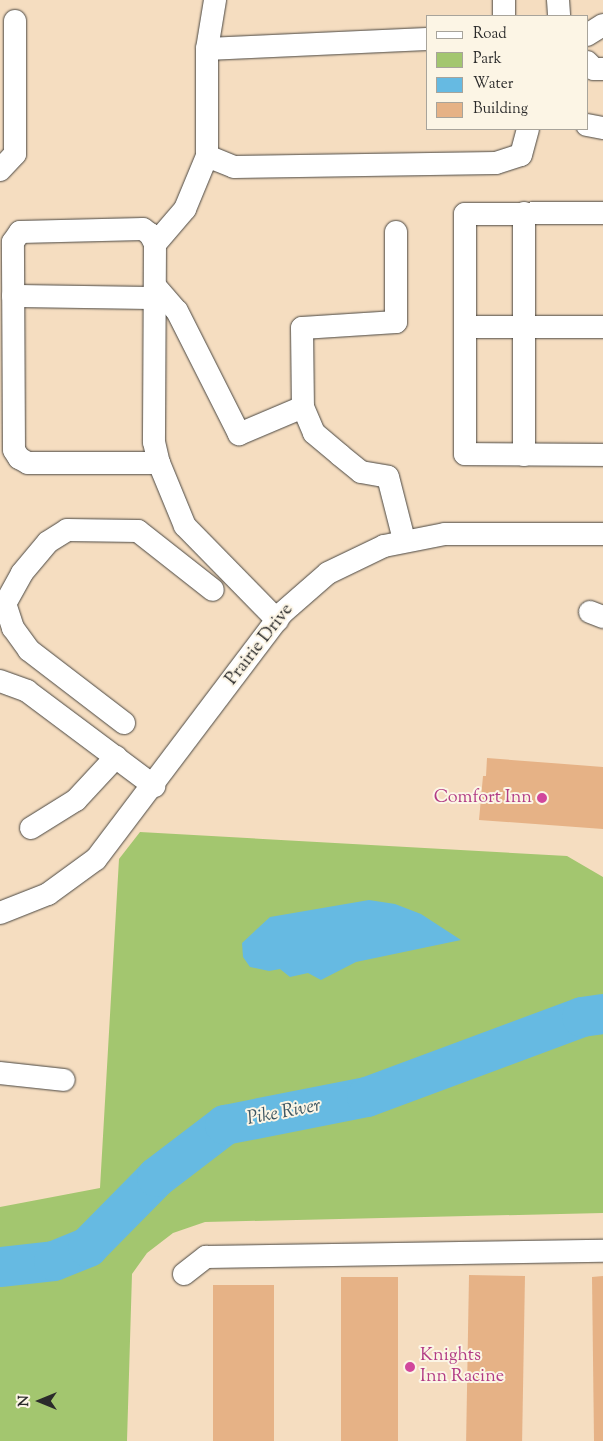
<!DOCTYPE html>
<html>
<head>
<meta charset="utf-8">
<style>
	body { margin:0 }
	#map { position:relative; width:603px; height:1441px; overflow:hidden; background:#f5ddc0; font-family:"Sorts Mill Goudy",serif }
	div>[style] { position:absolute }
	.green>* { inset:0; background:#a3c66f }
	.water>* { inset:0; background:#66bae2 }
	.river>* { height:40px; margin:-20px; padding:0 20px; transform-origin:20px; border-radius:20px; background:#66bae2 }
	.building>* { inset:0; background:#e6b286; transform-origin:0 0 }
	.roads { filter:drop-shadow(0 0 1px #494641) drop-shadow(0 0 1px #494641) }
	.minor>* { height:22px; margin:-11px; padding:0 11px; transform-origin:11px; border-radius:11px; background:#fff }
	.dots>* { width:14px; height:14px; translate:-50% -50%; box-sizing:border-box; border:2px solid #fcf5e5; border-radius:50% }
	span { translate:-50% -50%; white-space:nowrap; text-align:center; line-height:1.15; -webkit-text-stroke:4px #fcf5e5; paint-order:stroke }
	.street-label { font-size:18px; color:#2b2b2b }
	.hotel-label { font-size:18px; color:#b23c85 }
	.right { translate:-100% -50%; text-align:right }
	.left { translate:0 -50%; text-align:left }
	.water-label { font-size:19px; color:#3d5662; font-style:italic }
	.legend { position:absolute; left:426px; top:15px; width:162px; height:115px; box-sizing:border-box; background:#fcf5e5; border:1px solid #a8a49b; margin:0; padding:6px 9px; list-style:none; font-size:15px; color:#2b2b2b }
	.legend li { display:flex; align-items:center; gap:10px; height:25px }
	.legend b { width:25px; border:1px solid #a8a49b }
	.north { position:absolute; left:15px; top:1376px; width:50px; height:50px; -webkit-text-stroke:4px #fcf5e5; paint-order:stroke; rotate:270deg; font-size:14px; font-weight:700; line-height:20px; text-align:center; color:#2b2b2b }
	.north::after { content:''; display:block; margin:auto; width:18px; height:22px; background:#2b2b2b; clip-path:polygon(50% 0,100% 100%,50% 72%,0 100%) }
</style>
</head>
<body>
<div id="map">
	<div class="green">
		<div style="clip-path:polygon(140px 832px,567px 856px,603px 877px,603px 1213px,205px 1222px,173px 1233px,147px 1253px,132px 1274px,127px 1441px,0 1441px,0 1207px,100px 1188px,119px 859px)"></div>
	</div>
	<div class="water">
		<div style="clip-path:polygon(369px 900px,395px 904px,421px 914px,461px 940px,356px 962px,321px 980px,308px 973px,290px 977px,280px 969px,269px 971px,250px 967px,243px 957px,242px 943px,270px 917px)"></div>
	</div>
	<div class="river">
		<div style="left:0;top:1267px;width:54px;rotate:-6.3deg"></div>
		<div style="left:54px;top:1261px;width:37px;rotate:-22deg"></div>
		<div style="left:88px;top:1247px;width:98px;rotate:-45.4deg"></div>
		<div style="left:157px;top:1177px;width:86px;rotate:-37.4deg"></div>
		<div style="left:225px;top:1125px;width:145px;rotate:-11.2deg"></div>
		<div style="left:367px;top:1097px;width:229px;rotate:-20.4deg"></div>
		<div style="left:582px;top:1017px;width:21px;rotate:-8deg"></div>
	</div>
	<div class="building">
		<div style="clip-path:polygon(487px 758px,603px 767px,603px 829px,479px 820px,483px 776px,486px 776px)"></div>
		<div style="left:469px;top:1275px;width:56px;height:166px;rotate:1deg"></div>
		<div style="clip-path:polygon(603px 1276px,603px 1441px,594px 1441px,592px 1277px)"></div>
		<div style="left:341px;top:1277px;width:57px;height:164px"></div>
		<div style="left:213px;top:1285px;width:61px;height:156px"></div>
	</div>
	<div class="roads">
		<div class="minor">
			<div style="left:504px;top:0;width:16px;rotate:90deg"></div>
			<div style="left:558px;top:0;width:16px;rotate:86deg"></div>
			<div style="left:587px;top:35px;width:19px;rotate:-32deg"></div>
			<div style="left:207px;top:49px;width:220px;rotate:-2.6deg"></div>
			<div style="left:587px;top:62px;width:10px;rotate:45deg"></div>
			<div style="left:594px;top:69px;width:9px"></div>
			<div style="left:587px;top:125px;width:16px;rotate:11deg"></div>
			<div style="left:207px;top:156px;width:29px;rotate:22deg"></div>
			<div style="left:234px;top:167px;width:262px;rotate:-0.9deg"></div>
			<div style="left:496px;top:163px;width:26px;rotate:-18deg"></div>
			<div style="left:521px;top:155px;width:27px;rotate:-75deg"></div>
			<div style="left:0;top:170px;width:22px;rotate:-47deg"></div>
			<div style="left:15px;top:154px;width:133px;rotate:-90deg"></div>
			<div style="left:524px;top:213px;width:242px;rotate:90deg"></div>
			<div style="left:603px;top:213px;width:138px;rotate:179.6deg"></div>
			<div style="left:465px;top:214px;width:240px;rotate:90deg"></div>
			<div style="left:465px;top:454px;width:138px;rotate:0.4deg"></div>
			<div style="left:396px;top:232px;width:90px;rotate:90deg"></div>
			<div style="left:396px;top:322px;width:94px;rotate:176.3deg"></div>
			<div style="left:302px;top:328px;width:79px;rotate:89.3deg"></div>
			<div style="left:303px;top:407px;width:28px;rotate:67deg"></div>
			<div style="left:314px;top:433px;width:34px;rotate:40deg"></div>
			<div style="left:340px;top:455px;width:27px;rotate:39deg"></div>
			<div style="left:361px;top:472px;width:27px;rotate:10deg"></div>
			<div style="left:388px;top:477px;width:65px;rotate:75.7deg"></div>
			<div style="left:155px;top:244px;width:46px;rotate:-49.4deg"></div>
			<div style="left:185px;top:209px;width:57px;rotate:-67.5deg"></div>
			<div style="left:207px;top:156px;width:107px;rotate:-90deg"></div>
			<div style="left:207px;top:49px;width:50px;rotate:-80.7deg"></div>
			<div style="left:155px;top:286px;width:33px;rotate:49deg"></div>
			<div style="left:177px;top:311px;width:138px;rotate:63.2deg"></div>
			<div style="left:239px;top:434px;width:69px;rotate:-22.9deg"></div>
			<div style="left:13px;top:296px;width:142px;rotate:0.8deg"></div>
			<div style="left:466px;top:327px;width:137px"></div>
			<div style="left:159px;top:463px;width:131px;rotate:180deg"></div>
			<div style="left:28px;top:463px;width:10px;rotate:-151deg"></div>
			<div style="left:19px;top:458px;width:9px;rotate:-122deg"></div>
			<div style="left:14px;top:450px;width:208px;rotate:-90.3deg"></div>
			<div style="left:13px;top:242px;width:12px;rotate:-55deg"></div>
			<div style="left:20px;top:232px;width:123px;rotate:-1.4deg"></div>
			<div style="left:143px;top:229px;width:9px;rotate:36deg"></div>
			<div style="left:150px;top:234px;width:11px;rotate:63deg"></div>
			<div style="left:155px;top:244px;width:198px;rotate:90.3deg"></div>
			<div style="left:154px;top:442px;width:22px;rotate:77deg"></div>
			<div style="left:159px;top:463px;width:68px;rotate:67.6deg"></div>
			<div style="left:185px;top:526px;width:132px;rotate:45.6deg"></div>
			<div style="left:590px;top:612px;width:14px;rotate:21deg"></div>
			<div style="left:0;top:681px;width:29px;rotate:20deg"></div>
			<div style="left:27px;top:691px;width:159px;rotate:36.8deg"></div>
			<div style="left:124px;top:723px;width:120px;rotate:-142.5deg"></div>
			<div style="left:29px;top:650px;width:27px;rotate:-126deg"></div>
			<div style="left:13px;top:628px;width:25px;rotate:-108deg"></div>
			<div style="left:5px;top:604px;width:35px;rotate:-61deg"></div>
			<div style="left:22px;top:573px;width:40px;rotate:-50deg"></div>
			<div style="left:48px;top:542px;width:22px;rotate:-32deg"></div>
			<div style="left:67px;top:530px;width:71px;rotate:0.8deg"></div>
			<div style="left:138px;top:531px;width:95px;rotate:38.2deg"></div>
			<div style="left:31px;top:828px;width:53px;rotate:-31.9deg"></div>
			<div style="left:76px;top:800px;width:59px;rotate:-47.1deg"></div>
			<div style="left:0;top:913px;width:52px;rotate:-21.6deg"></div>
			<div style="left:48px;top:894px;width:59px;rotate:-36.1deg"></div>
			<div style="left:96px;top:859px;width:307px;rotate:-52.9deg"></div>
			<div style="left:281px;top:614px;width:62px;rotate:-41.1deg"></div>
			<div style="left:328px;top:573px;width:62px;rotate:-25.7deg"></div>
			<div style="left:384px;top:546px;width:62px;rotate:-11.1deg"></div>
			<div style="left:445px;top:534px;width:158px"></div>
			<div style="left:0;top:1073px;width:64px;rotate:6.2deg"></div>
			<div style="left:184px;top:1274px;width:28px;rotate:-38deg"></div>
			<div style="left:206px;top:1257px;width:397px;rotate:-0.9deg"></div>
		</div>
	</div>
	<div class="dots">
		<div style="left:542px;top:798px;background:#d1479c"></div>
		<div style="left:410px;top:1367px;background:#d1479c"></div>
	</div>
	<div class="street-label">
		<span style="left:260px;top:645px;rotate:-52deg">Prairie Drive</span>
	</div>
	<div class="hotel-label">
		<span class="right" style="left:532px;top:798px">Comfort Inn</span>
		<span class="left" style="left:420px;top:1367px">Knights<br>Inn Racine</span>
	</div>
	<div class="water-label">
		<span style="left:284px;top:1113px;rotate:-11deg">Pike River</span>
	</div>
	<ul class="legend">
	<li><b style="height:6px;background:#fff"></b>Road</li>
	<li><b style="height:14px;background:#a3c66f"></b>Park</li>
	<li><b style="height:14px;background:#66bae2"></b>Water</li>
	<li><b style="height:14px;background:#e6b286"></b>Building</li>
	</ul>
	<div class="north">N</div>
</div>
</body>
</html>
